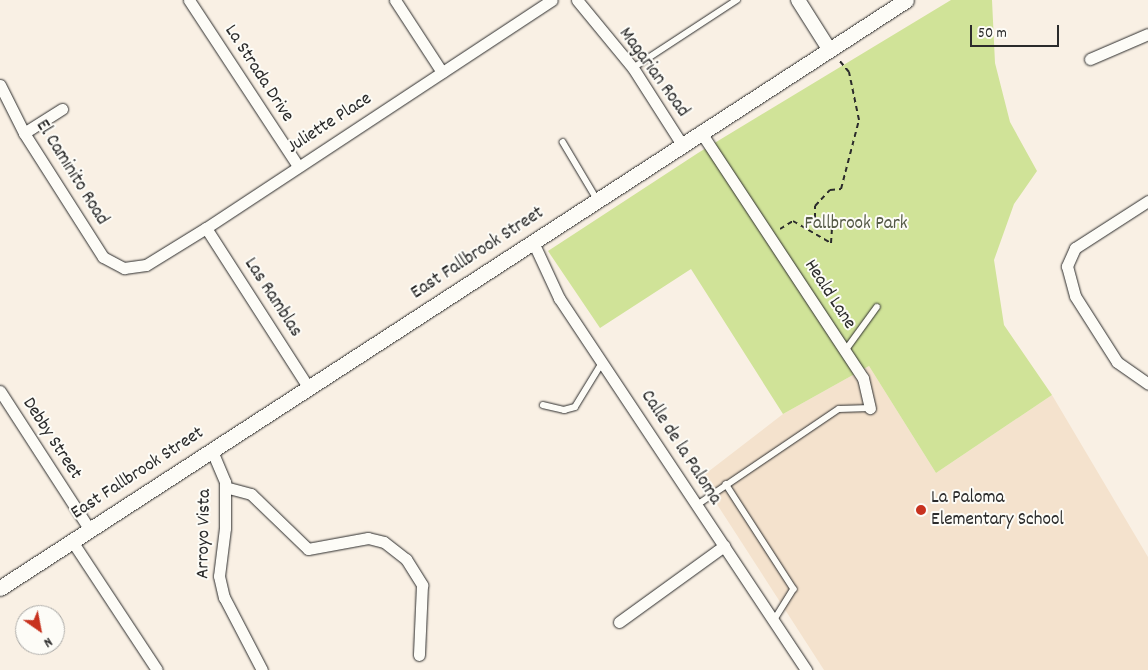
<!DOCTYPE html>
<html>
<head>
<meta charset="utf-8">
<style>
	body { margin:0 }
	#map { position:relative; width:1148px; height:670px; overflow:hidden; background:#f9f0e4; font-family:Dekko,sans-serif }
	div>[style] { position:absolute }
	.built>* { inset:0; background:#f4e2cd }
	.green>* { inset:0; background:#d0e398 }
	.path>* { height:2px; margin-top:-1px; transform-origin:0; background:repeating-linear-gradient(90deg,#2b2b2b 0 5px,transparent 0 9px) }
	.roads { filter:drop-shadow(0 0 1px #2b2b2b) drop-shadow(0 0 1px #2b2b2b) }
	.service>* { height:5.5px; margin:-2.75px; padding:0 2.75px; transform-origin:2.75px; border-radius:2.75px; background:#fdfcf7 }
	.minor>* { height:11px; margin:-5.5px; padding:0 5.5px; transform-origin:5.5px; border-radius:5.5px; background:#fdfcf7 }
	.tertiary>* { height:14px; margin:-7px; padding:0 7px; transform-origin:7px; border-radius:7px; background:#fdfcf7 }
	.secondary>* { height:15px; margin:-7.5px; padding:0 7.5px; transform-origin:7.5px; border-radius:7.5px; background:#fdfcf7 }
	.dots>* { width:14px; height:14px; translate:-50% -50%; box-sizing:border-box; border:2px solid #fdfcf7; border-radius:50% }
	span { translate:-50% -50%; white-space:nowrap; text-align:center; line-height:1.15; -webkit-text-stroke:4px #fdfcf7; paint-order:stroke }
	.street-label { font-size:19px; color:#2b2b2b }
	.park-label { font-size:19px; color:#545946 }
	.poi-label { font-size:19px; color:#2b2b2b }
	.left { translate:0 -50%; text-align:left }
	.north { position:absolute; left:15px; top:605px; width:50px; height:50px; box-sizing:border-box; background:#fdfcf7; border:1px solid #a9a8a5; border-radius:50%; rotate:147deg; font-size:14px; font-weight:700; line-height:20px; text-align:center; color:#2b2b2b }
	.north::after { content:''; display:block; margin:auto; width:18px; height:22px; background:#c8321e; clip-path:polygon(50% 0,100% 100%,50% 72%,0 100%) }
	.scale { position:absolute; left:970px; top:25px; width:89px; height:22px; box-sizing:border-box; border:2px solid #2b2b2b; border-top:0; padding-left:6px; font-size:15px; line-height:18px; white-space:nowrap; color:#2b2b2b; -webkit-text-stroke:4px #fdfcf7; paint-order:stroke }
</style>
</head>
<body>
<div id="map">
	<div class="built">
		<div style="clip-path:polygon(869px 366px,936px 473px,1052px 395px,1148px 557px,1148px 670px,824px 670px,700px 478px,783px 414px)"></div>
	</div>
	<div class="green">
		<div style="clip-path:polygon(951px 0,992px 0,995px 63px,1010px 122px,1037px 171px,1014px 204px,994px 260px,1004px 325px,1052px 395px,936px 473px,869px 366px,783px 414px,691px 269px,600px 328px,548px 251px,698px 153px)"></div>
	</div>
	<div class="path">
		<div style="left:780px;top:229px;width:15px;rotate:-32deg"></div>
		<div style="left:793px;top:221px;width:44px;rotate:30.1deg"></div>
		<div style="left:831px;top:243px;width:13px;rotate:-86deg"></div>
		<div style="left:832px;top:230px;width:21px;rotate:-145deg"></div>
		<div style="left:815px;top:218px;width:12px;rotate:-90deg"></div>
		<div style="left:815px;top:206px;width:22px;rotate:-47deg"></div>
		<div style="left:830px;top:190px;width:11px;rotate:-5deg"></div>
		<div style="left:841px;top:189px;width:71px;rotate:-75.4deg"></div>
		<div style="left:859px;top:120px;width:49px;rotate:-101.8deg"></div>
		<div style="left:849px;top:72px;width:16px;rotate:-130deg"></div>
	</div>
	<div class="roads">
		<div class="service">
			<div style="left:633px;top:68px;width:124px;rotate:-33.2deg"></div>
			<div style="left:563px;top:142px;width:66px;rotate:59.2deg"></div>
			<div style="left:845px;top:351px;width:54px;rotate:-54deg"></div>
			<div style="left:543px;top:405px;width:22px;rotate:13deg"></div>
			<div style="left:564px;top:410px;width:11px;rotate:-15deg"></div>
			<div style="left:575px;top:407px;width:52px;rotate:-58.5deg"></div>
			<div style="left:726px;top:484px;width:125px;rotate:57.1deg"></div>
			<div style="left:794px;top:589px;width:38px;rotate:122deg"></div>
			<div style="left:697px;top:505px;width:171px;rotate:-34.1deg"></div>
			<div style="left:839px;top:409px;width:31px;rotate:-2deg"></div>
		</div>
		<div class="minor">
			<div style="left:189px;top:0;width:199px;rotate:56.7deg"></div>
			<div style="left:395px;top:0;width:86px;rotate:56.9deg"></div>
			<div style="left:577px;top:0;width:88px;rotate:50.5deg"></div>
			<div style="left:633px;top:68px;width:89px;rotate:57.4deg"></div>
			<div style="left:1090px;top:59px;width:63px;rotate:-23.3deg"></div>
			<div style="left:0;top:85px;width:54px;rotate:63.4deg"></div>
			<div style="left:24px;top:133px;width:147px;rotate:57.5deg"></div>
			<div style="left:103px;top:257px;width:24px;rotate:28deg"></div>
			<div style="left:124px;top:268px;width:22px;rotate:-8deg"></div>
			<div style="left:146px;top:265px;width:70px;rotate:-31.7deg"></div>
			<div style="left:206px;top:228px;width:414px;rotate:-33.4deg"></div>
			<div style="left:700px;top:131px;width:296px;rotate:56.6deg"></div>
			<div style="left:863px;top:378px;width:31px;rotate:77deg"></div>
			<div style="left:24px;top:133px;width:45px;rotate:-32.3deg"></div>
			<div style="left:1148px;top:201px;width:87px;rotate:147.2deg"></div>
			<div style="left:1075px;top:248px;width:20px;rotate:114deg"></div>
			<div style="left:1067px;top:266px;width:31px;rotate:75deg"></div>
			<div style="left:1075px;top:296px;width:78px;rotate:57.5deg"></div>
			<div style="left:1117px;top:362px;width:38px;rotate:35deg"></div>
			<div style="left:206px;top:228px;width:189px;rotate:57.3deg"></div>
			<div style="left:533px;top:242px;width:62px;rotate:65.1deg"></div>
			<div style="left:559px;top:298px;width:447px;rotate:56.4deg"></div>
			<div style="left:0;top:391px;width:166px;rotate:57.1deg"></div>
			<div style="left:212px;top:451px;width:34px;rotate:67deg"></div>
			<div style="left:225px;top:482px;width:46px;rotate:90deg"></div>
			<div style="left:225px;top:528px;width:48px;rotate:97.1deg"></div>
			<div style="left:219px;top:576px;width:22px;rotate:77deg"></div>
			<div style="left:224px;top:597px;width:82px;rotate:62.5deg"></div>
			<div style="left:225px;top:487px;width:27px;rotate:15deg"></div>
			<div style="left:251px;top:494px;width:79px;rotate:44deg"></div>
			<div style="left:308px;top:549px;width:61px;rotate:-10.4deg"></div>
			<div style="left:368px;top:538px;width:16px;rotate:14deg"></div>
			<div style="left:384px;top:542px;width:28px;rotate:38deg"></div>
			<div style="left:406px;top:559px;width:31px;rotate:58deg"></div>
			<div style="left:422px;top:585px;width:70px;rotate:92.5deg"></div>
			<div style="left:72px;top:541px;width:154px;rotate:56.6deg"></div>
			<div style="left:619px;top:622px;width:130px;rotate:-35.9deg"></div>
		</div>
		<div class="tertiary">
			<div style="left:798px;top:0;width:58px;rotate:57.7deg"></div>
		</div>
		<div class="secondary">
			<div style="left:0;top:588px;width:1080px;rotate:-32.98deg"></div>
		</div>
	</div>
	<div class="dots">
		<div style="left:921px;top:510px;background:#c8321e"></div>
	</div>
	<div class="street-label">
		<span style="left:653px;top:73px;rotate:54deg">Magarian Road</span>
		<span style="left:258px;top:74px;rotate:57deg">La Strada Drive</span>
		<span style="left:330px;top:124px;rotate:-33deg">Juliette Place</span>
		<span style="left:71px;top:173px;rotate:58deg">El Caminito Road</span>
		<span style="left:478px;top:254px;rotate:-33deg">East Fallbrook Street</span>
		<span style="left:829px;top:295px;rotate:57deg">Heald Lane</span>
		<span style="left:272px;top:298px;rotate:57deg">Las Ramblas</span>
		<span style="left:51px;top:439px;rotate:57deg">Debby Street</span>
		<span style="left:680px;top:448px;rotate:57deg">Calle de la Paloma</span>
		<span style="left:138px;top:474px;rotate:-33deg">East Fallbrook Street</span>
		<span style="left:205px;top:534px;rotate:-89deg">Arroyo Vista</span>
	</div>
	<div class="park-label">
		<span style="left:856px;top:225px">Fallbrook Park</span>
	</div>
	<div class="poi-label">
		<span class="left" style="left:931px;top:510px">La Paloma<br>Elementary School</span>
	</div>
	<div class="north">N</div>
	<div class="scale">50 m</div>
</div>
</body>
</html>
